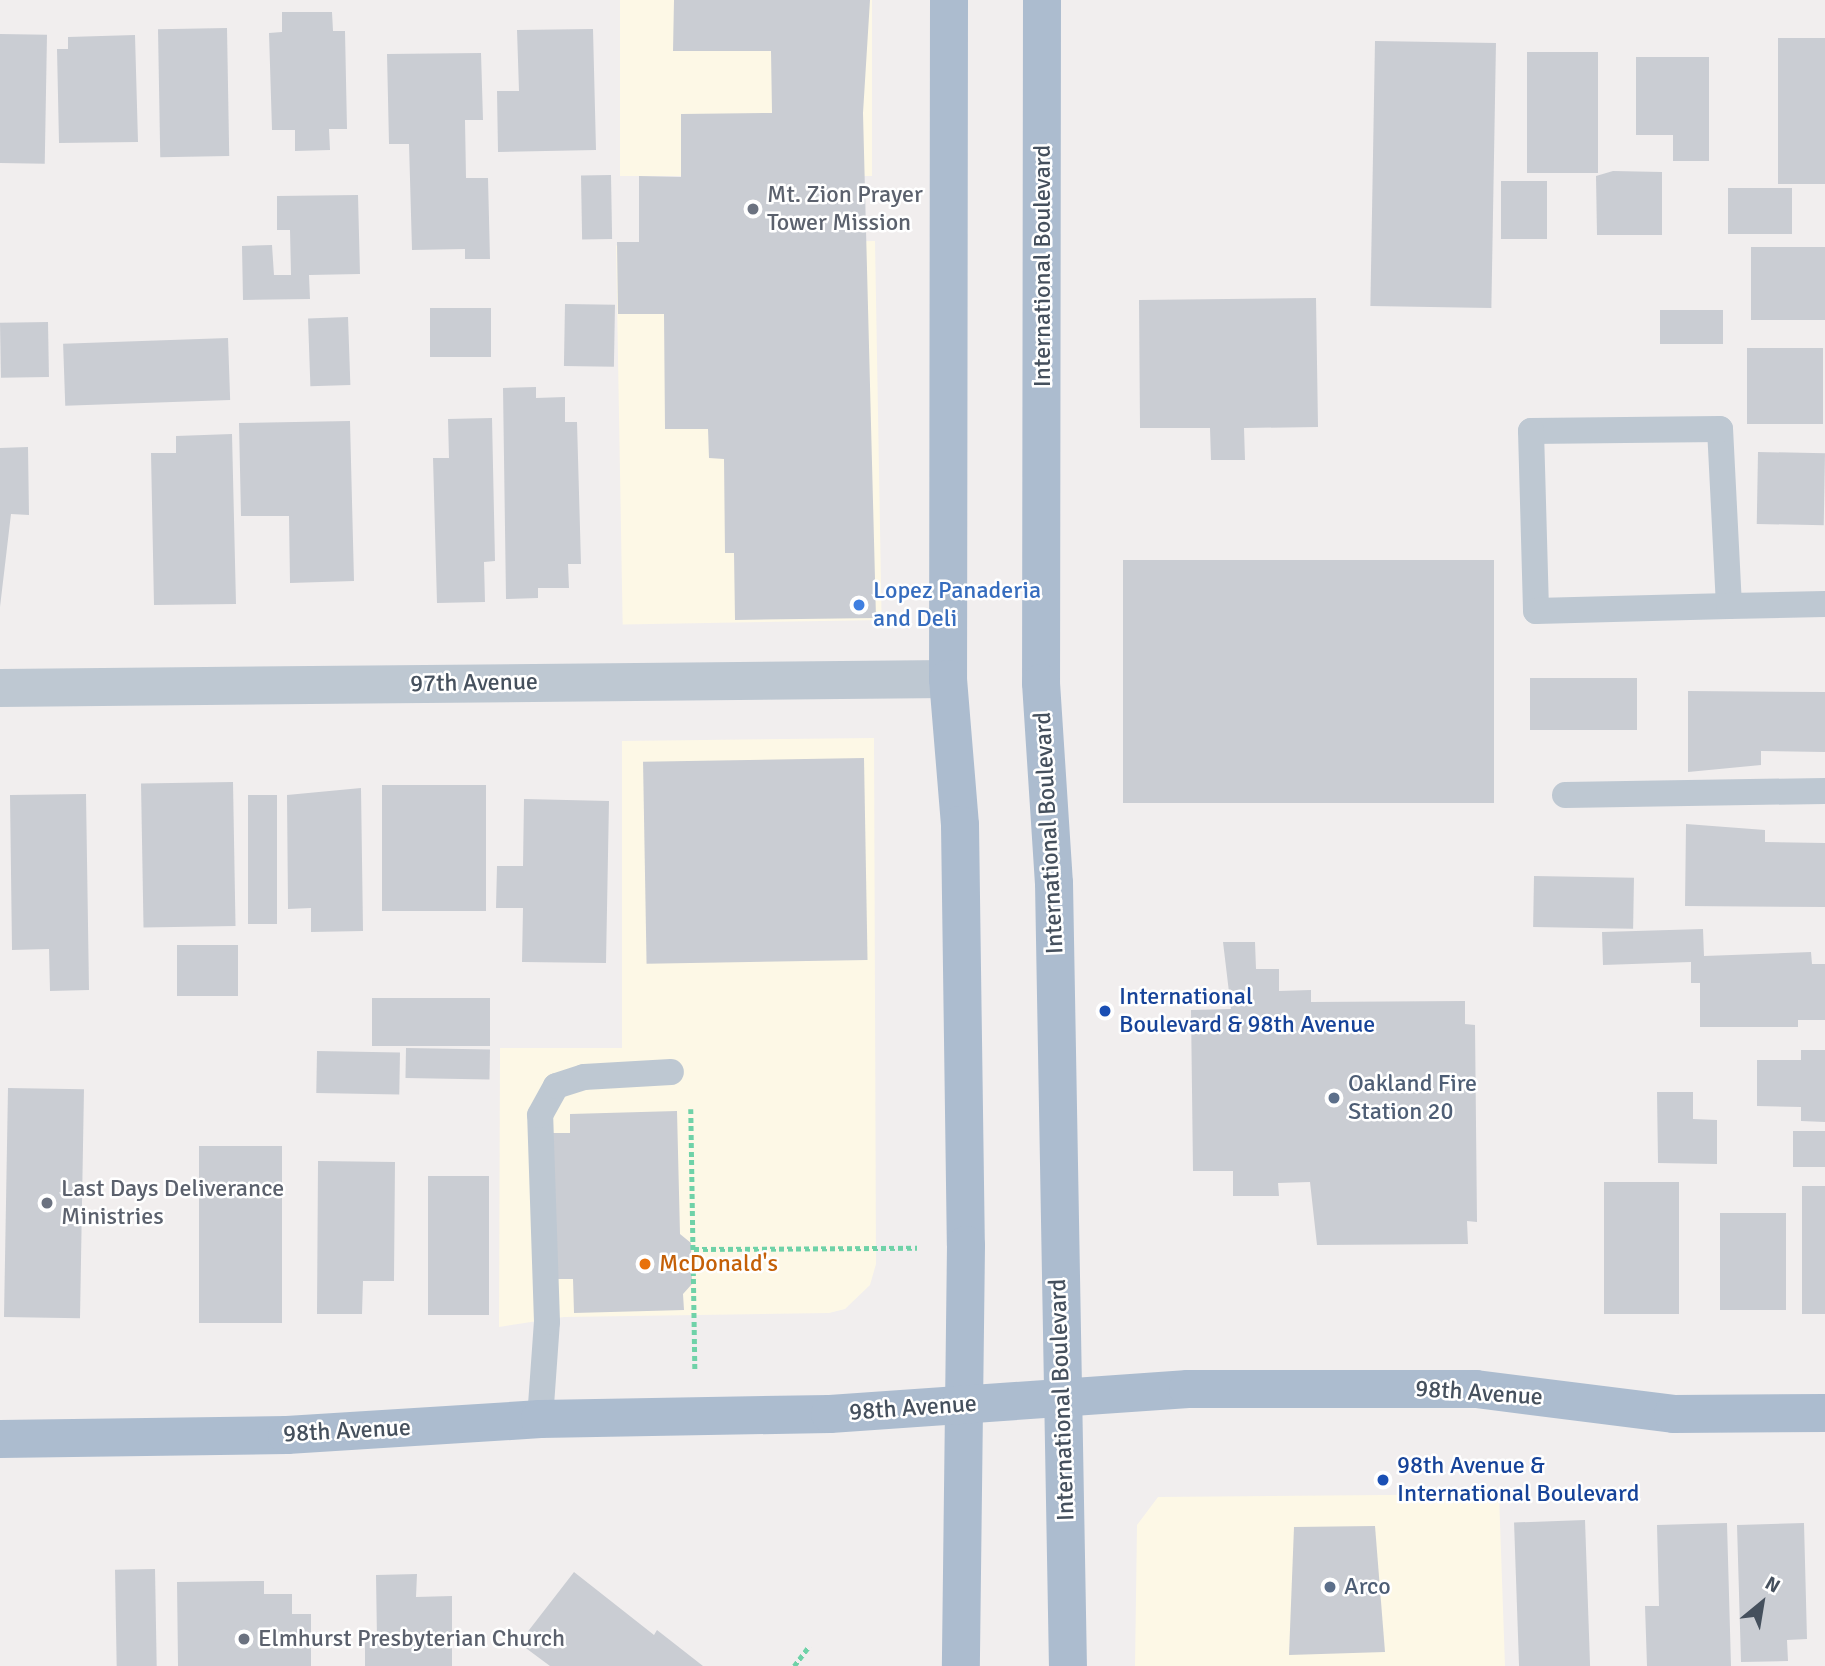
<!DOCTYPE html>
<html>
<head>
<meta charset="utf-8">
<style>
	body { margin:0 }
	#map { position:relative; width:1825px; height:1666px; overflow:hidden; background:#f1eeee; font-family:Signika,sans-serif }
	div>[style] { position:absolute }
	.commercial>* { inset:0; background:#fdf8e6; transform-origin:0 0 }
	.building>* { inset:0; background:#cacdd3; transform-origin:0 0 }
	.path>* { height:4.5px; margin-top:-2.25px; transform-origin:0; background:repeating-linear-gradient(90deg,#6fd2a8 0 5px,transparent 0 8.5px) }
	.lane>* { height:26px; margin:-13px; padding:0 13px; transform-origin:13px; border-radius:13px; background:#bec8d2 }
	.street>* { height:38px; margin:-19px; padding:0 19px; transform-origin:19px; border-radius:19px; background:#bec8d2 }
	.primary>* { height:38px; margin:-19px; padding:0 19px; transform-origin:19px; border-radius:19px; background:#acbccf }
	.dots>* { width:19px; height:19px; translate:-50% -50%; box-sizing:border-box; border:4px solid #fff; border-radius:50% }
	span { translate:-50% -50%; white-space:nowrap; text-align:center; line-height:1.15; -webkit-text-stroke:5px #fff; paint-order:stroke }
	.worship-label { font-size:24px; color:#5b616d }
	.left { translate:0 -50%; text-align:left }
	.street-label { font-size:24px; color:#45505d }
	.shop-label { font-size:24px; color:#366cbe }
	.transit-label { font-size:24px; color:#164399 }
	.service-label { font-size:24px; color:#4e5e75 }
	.food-label { font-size:24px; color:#c56008 }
	.north { position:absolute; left:1727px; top:1568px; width:70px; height:70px; -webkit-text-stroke:5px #fff; paint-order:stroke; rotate:30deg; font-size:19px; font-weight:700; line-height:28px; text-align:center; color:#45505d }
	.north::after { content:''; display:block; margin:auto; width:24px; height:32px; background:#45505d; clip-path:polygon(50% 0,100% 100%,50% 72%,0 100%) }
</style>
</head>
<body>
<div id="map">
	<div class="commercial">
		<div style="left:620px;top:0;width:252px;height:176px"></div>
		<div style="left:875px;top:241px;width:379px;height:259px;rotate:89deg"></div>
		<div style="clip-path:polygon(874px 738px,876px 1264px,870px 1285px,845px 1309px,829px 1313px,564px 1317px,499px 1327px,500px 1048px,622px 1048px,622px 741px)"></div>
		<div style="clip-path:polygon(1499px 1494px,1505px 1666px,1135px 1666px,1137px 1525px,1158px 1497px)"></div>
	</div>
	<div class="building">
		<div style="clip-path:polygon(674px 0,870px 0,863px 113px,876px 618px,735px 620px,734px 553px,725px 553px,724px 459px,709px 458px,708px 429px,665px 429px,664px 314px,618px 314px,617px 242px,639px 242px,639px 176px,681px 177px,681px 114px,772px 113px,771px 51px,673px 51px)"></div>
		<div style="clip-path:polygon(282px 12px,332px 12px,333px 31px,345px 31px,347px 129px,329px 129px,330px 150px,295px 151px,295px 130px,272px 130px,269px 33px,282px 32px)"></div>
		<div style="left:227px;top:28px;width:128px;height:69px;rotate:89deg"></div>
		<div style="clip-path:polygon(593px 29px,596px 150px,498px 152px,497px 91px,519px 91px,517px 30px)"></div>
		<div style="left:0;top:34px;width:47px;height:129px;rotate:1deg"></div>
		<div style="clip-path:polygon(135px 35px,138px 142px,59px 143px,57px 49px,68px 49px,68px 37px)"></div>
		<div style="left:1778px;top:38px;width:47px;height:146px"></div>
		<div style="left:1375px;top:41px;width:121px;height:265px;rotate:1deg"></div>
		<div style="left:1527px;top:52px;width:71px;height:121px"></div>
		<div style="clip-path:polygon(481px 53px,483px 120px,465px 120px,466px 178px,488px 178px,490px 259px,465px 259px,465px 249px,412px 250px,409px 144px,389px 144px,387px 54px)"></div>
		<div style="clip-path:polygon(1636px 57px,1709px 57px,1709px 161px,1673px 161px,1673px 135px,1636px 135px)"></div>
		<div style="clip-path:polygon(1613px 171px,1662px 172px,1662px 235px,1597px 235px,1596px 176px)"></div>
		<div style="left:611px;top:175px;width:64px;height:30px;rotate:89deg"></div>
		<div style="left:1501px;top:181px;width:46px;height:58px"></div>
		<div style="left:1728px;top:188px;width:64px;height:46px"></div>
		<div style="clip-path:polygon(358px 195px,360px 274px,309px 275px,310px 299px,243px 300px,242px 246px,272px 245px,274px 275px,291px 275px,290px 230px,277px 230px,277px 196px)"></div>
		<div style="left:1751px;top:247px;width:74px;height:73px"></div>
		<div style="clip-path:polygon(1316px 298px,1318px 427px,1244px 428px,1245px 460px,1211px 460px,1210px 428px,1140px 428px,1139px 300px)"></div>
		<div style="left:565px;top:304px;width:50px;height:62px;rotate:1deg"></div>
		<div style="left:491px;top:308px;width:49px;height:61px;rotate:90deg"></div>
		<div style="left:1660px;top:310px;width:63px;height:34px"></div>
		<div style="left:348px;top:317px;width:68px;height:40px;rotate:88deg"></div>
		<div style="left:48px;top:322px;width:55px;height:48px;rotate:89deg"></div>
		<div style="left:228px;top:338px;width:62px;height:165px;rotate:88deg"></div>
		<div style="left:1747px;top:348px;width:76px;height:76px"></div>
		<div style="clip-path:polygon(536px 387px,536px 398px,565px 397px,565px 422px,577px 422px,581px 564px,568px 564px,569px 588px,538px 588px,538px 598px,506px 599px,503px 388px)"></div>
		<div style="clip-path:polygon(492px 418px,495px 561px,484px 562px,485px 602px,437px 603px,433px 458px,449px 458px,448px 419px)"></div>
		<div style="clip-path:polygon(350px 421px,354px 581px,290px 583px,289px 516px,241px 516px,239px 423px)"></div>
		<div style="clip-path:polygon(232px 434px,236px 604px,154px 605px,151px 453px,176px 453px,176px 436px)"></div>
		<div style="clip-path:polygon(28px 447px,29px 515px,11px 514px,0 607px,0 448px)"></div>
		<div style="left:1758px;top:452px;width:67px;height:72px;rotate:1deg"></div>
		<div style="left:1123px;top:560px;width:371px;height:243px"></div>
		<div style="left:1530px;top:678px;width:107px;height:52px"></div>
		<div style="clip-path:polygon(1688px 691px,1825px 692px,1825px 752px,1761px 751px,1761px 765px,1688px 772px)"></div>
		<div style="left:864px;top:758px;width:202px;height:221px;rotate:89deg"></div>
		<div style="left:233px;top:782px;width:144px;height:92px;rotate:89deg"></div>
		<div style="left:486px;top:785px;width:126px;height:104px;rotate:90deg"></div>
		<div style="clip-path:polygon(361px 788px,363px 931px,311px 932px,311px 908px,288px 909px,287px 795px)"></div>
		<div style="clip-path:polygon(86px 794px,89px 990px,50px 991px,49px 949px,12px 950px,10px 795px)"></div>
		<div style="left:248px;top:795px;width:29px;height:129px"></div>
		<div style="clip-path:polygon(524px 799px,609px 801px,606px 963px,522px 962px,523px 908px,496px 908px,497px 866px,523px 866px)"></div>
		<div style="clip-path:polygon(1686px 824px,1765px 830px,1765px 842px,1825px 843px,1825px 907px,1685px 906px)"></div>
		<div style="left:1534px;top:876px;width:100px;height:51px;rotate:1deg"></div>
		<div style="clip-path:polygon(1703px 929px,1704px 956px,1811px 952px,1812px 964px,1825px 964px,1825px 1020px,1798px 1020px,1798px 1027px,1700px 1027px,1700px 983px,1691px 983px,1691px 962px,1603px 965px,1602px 932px)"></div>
		<div style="clip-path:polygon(1223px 942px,1255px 942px,1256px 969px,1279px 969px,1279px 991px,1311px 990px,1311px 1002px,1465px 1001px,1465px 1024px,1475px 1025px,1477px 1222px,1467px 1221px,1468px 1244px,1317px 1245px,1310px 1182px,1278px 1183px,1279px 1196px,1233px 1196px,1233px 1171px,1193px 1171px,1191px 1010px,1231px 1009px)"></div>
		<div style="left:238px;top:945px;width:51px;height:61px;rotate:90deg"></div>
		<div style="left:490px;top:998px;width:48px;height:118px;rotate:90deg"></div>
		<div style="left:406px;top:1048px;width:84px;height:30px;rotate:1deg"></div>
		<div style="clip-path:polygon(1801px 1050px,1825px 1050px,1825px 1122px,1801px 1121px,1801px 1107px,1757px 1106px,1757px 1060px,1801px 1060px)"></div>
		<div style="left:317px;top:1051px;width:83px;height:42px;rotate:1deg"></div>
		<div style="left:8px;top:1088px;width:76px;height:229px;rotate:1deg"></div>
		<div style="clip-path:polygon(1657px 1092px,1693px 1092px,1693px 1119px,1717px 1120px,1717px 1164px,1658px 1163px)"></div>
		<div style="clip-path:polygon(677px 1111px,680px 1234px,691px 1243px,692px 1284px,683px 1294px,684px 1310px,574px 1313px,573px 1279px,557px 1279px,553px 1133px,570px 1133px,570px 1114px)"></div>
		<div style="left:1793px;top:1131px;width:32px;height:36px"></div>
		<div style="left:199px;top:1146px;width:83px;height:177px"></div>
		<div style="clip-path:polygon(318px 1161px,395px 1162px,394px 1281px,363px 1281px,362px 1314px,317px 1314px)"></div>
		<div style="left:428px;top:1176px;width:61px;height:139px"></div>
		<div style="left:1604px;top:1182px;width:75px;height:132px"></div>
		<div style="left:1802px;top:1186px;width:23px;height:128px"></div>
		<div style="left:1786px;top:1213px;width:97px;height:66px;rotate:90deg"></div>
		<div style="left:1585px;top:1520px;width:146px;height:71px;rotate:88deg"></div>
		<div style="clip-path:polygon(1727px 1523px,1731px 1666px,1647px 1666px,1645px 1606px,1659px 1606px,1657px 1525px)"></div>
		<div style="clip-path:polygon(1804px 1523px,1807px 1639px,1787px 1640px,1788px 1661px,1741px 1662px,1737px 1525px)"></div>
		<div style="clip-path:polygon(1375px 1526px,1385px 1652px,1289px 1655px,1294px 1527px)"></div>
		<div style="left:155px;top:1569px;width:97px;height:40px;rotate:89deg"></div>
		<div style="clip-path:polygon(574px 1572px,654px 1635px,657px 1630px,703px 1666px,550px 1666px,519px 1643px)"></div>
		<div style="clip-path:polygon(417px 1574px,416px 1597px,452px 1596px,452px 1666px,365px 1666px,365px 1641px,377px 1640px,376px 1575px)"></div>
		<div style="clip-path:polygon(264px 1581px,264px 1594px,292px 1594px,292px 1614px,311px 1614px,311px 1666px,178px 1666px,177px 1582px)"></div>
	</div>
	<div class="path">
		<div style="left:691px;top:1109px;width:261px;rotate:89.1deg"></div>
		<div style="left:694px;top:1249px;width:223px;rotate:-0.3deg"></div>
		<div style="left:794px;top:1666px;width:25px;rotate:-53deg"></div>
	</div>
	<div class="lane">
		<div style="left:1729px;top:606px;width:177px;rotate:-92.9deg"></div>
		<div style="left:1720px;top:429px;width:189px;rotate:179.4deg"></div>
		<div style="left:1531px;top:431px;width:180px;rotate:88.4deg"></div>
		<div style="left:1536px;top:611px;width:193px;rotate:-1.5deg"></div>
		<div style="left:1729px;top:606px;width:96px;rotate:-1.2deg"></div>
		<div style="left:1565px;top:795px;width:260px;rotate:-0.9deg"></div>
		<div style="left:540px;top:1419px;width:97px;rotate:-85.9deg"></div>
		<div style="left:547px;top:1322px;width:207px;rotate:-91.9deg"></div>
		<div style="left:540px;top:1115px;width:33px;rotate:-61deg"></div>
		<div style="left:556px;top:1086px;width:29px;rotate:-18deg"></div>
		<div style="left:584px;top:1077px;width:87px;rotate:-3.3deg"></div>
	</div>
	<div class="street">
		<div style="left:0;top:688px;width:948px;rotate:-0.54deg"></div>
	</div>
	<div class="primary">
		<div style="left:949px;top:0;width:679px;rotate:90.08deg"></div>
		<div style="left:948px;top:679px;width:146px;rotate:85.3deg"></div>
		<div style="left:960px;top:825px;width:420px;rotate:89.2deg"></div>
		<div style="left:966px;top:1245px;width:421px;rotate:90.7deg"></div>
		<div style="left:1042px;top:0;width:683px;rotate:90.08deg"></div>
		<div style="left:1041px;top:683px;width:200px;rotate:86.3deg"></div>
		<div style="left:1054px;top:883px;width:783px;rotate:88.98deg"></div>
		<div style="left:0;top:1439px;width:287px;rotate:-0.8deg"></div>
		<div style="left:287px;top:1435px;width:254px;rotate:-3.6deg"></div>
		<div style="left:540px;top:1419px;width:290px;rotate:-1deg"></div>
		<div style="left:830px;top:1414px;width:359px;rotate:-4deg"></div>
		<div style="left:1188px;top:1389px;width:288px"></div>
		<div style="left:1476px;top:1389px;width:199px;rotate:7.2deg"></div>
		<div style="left:1673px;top:1414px;width:152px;rotate:-0.4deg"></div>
	</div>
	<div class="dots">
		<div style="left:753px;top:209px;background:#6b7280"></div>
		<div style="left:859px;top:605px;background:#3f7fe0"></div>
		<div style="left:1105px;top:1011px;background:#1a4fb4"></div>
		<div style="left:1334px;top:1098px;background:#5c6f8a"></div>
		<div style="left:47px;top:1203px;background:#6b7280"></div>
		<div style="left:645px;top:1264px;background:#e8710a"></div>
		<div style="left:1383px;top:1480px;background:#1a4fb4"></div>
		<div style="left:1330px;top:1587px;background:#5c6f8a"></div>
		<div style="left:244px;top:1639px;background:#6b7280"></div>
	</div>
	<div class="worship-label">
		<span class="left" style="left:767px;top:209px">Mt. Zion Prayer<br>Tower Mission</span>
		<span class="left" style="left:61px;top:1203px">Last Days Deliverance<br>Ministries</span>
		<span class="left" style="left:258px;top:1639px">Elmhurst Presbyterian Church</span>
	</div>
	<div class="street-label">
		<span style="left:1043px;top:266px;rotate:-90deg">International Boulevard</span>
		<span style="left:474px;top:683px;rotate:-1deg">97th Avenue</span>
		<span style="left:1049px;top:833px;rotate:-93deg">International Boulevard</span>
		<span style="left:1479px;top:1393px;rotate:4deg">98th Avenue</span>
		<span style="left:1062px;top:1400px;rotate:-92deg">International Boulevard</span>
		<span style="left:913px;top:1408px;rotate:-4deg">98th Avenue</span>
		<span style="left:347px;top:1431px;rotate:-3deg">98th Avenue</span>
	</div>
	<div class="shop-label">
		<span class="left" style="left:873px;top:605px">Lopez Panaderia<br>and Deli</span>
	</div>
	<div class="transit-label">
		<span class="left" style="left:1119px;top:1011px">International<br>Boulevard &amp; 98th Avenue</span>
		<span class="left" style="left:1397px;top:1480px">98th Avenue &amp;<br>International Boulevard</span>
	</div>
	<div class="service-label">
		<span class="left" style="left:1348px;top:1098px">Oakland Fire<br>Station 20</span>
		<span class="left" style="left:1344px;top:1587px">Arco</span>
	</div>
	<div class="food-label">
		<span class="left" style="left:659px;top:1264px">McDonald's</span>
	</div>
	<div class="north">N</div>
</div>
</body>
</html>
